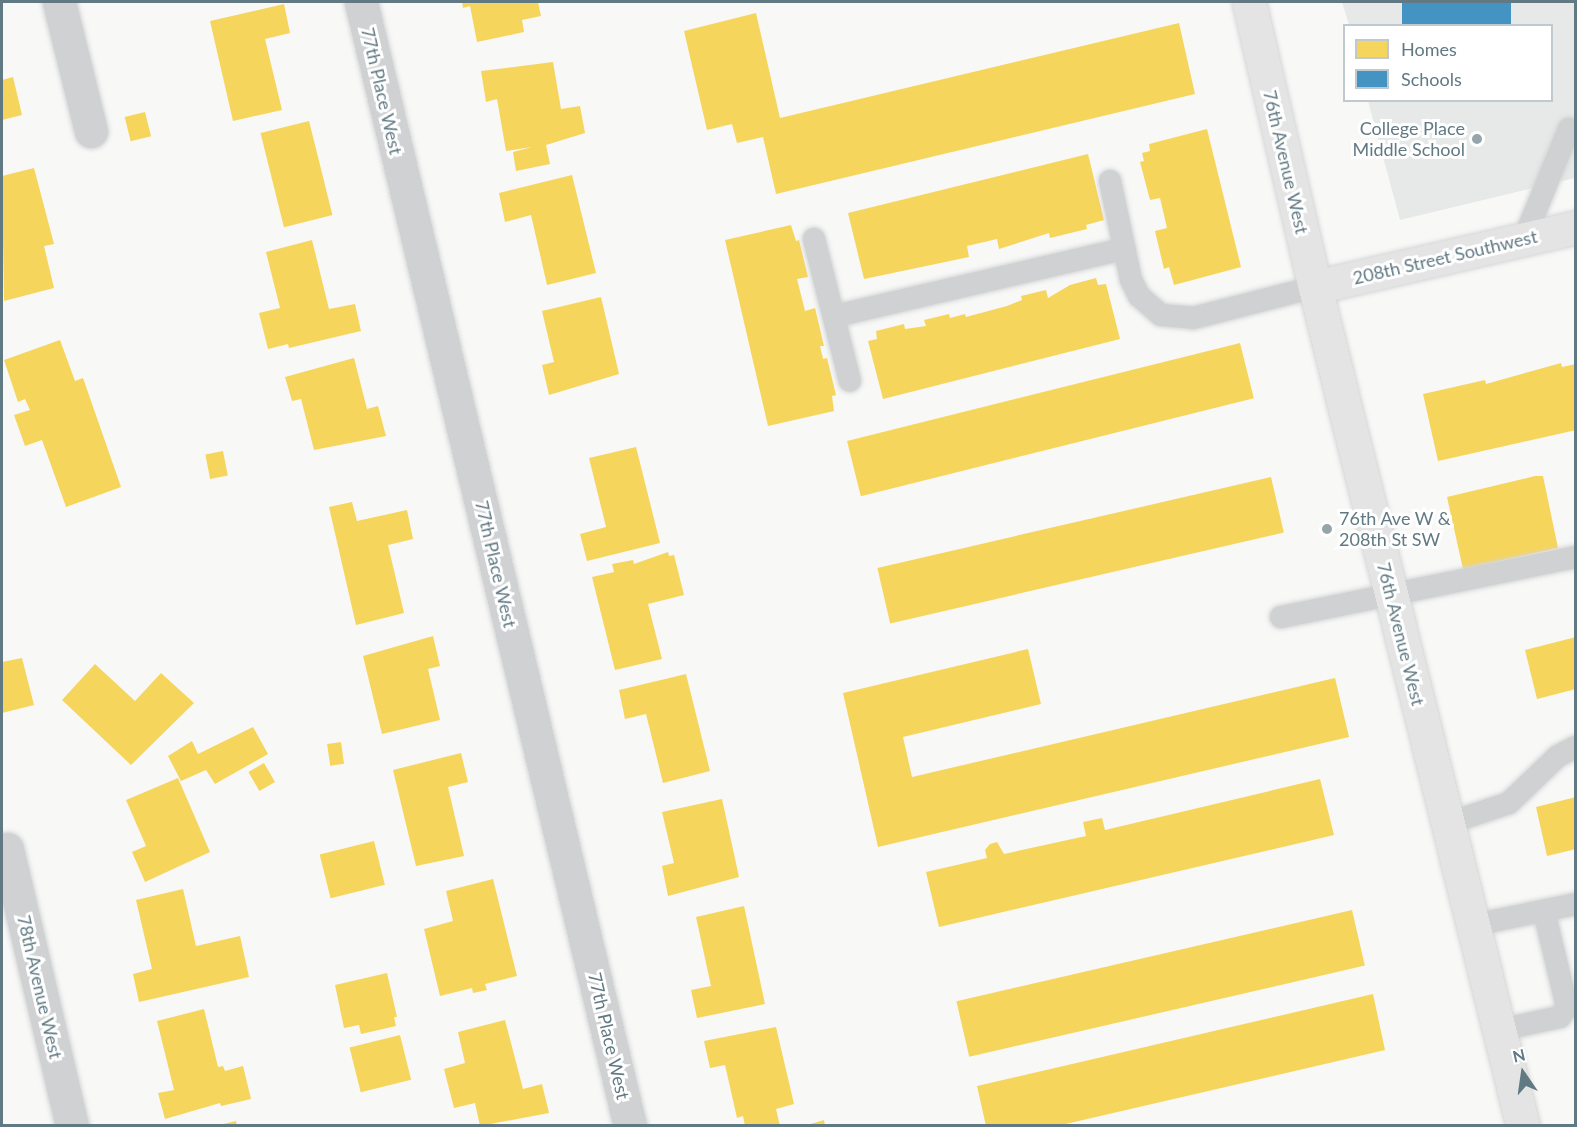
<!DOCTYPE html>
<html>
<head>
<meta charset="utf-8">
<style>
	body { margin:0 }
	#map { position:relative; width:1577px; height:1127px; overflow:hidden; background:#f8f8f7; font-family:Lato,sans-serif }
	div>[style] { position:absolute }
	.built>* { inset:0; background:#e7e9e9 }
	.homes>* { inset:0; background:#f6d55c; transform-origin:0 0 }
	.schools>* { inset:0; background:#4393c3; transform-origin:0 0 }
	.roads { filter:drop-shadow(0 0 2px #d4d6d6) drop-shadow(0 0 2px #d4d6d6) }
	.lane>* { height:22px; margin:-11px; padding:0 11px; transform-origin:11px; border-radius:11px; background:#d0d1d2 }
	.street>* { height:33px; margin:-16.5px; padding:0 16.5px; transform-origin:16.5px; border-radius:16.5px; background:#d0d1d2 }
	.secondary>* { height:33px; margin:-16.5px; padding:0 16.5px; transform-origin:16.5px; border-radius:16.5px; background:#e3e4e3 }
	.dots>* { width:16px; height:16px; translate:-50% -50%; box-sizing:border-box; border:3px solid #fff; border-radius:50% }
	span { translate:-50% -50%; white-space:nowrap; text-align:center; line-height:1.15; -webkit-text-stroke:6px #fff; paint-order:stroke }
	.street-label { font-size:18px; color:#617983 }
	.poi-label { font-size:18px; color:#617983 }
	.right { translate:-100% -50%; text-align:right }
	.left { translate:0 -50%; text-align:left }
	.frame { position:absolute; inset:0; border:3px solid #617983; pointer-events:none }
	.legend { position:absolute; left:1343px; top:24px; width:210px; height:78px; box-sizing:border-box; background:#fff; border:2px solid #c0c9cd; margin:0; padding:8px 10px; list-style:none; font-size:18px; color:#617983 }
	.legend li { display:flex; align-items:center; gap:12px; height:30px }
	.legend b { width:30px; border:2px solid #c0c9cd }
	.north { position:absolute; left:1493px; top:1043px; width:60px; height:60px; -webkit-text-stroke:4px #fff; paint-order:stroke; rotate:347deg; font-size:16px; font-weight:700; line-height:24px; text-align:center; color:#617983 }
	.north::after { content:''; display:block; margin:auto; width:21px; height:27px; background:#617983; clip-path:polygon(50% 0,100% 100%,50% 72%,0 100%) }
</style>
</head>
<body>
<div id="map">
	<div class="built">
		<div style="clip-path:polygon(1342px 2px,1575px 2px,1575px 178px,1400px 220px,1368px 101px,1552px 100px,1552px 26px,1349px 25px)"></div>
	</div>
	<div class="homes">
		<div style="clip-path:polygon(462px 2px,538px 2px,541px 16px,522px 20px,524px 32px,477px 42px,470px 6px,463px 8px)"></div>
		<div style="clip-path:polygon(284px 4px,290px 33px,265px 39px,282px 110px,233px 121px,210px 21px)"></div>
		<div style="clip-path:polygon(756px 13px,780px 118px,1179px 23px,1195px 94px,776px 194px,763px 137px,737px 143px,732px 124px,707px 130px,684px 31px)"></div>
		<div style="clip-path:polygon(553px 62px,561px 109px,580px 106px,585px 133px,546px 145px,550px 164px,516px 171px,513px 152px,532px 147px,506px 151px,497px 99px,486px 102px,481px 71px)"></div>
		<div style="clip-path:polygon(13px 77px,22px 115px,2px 120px,2px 80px)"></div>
		<div style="left:145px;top:112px;width:25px;height:21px;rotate:76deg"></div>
		<div style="left:309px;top:121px;width:97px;height:50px;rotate:76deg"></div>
		<div style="clip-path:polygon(1207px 129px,1241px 267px,1174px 285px,1169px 267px,1164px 269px,1155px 231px,1167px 228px,1160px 198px,1150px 200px,1140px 162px,1144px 161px,1142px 153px,1150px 151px,1149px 144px)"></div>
		<div style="clip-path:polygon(1088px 154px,1104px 220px,1086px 225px,1087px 229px,1050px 238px,1049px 233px,999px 249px,997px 239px,967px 246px,969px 257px,864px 279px,848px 213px)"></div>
		<div style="clip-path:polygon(34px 168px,54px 244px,44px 246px,54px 288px,4px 301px,2px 176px)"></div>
		<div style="clip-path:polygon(572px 175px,596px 273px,547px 285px,531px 215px,505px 222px,499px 193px)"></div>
		<div style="clip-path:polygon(791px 225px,796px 241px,799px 240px,808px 277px,797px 279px,805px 311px,815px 308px,824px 346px,820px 346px,823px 359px,827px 358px,836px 395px,832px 396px,834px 411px,768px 426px,725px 240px)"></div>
		<div style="clip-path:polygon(312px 240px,329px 309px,355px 304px,361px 331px,289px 348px,288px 344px,268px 349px,259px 313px,280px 308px,266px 252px)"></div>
		<div style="clip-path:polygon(1096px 278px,1098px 285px,1106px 284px,1120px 339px,883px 399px,868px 341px,877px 339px,876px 331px,904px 324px,905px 329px,926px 326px,924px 320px,949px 314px,950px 318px,965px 314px,966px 317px,1007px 306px,1022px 300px,1021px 296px,1046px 290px,1048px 298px,1070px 285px)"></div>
		<div style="clip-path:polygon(601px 297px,619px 374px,549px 395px,542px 365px,554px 362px,542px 311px)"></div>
		<div style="clip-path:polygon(60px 340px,75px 381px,83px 378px,121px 487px,66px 507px,42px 440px,25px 446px,14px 415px,30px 410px,25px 399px,18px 402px,4px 360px)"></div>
		<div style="left:1240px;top:343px;width:57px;height:405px;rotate:76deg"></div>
		<div style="clip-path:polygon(354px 358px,367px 409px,378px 406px,386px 436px,314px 450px,301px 399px,292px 401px,285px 377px)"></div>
		<div style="clip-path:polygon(1561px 363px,1562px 367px,1576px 364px,1576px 430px,1438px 461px,1423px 394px,1485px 380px,1486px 384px)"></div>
		<div style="clip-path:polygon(636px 447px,660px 543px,587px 561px,580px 534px,606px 527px,589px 458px)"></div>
		<div style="left:223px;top:451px;width:25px;height:18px;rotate:79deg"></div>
		<div style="clip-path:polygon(1535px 476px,1543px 476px,1558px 548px,1463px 569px,1447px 497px)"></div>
		<div style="left:1271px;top:477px;width:57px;height:404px;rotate:77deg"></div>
		<div style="clip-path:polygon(352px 502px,357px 521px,407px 510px,413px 539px,388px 545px,404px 613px,356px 625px,329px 507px)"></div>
		<div style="clip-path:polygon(668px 552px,669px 556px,674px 555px,684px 595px,648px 604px,662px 659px,615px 670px,592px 577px,614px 572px,612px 564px,633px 560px,634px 564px)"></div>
		<div style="clip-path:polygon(433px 636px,440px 666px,428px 669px,440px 720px,382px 734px,363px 656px)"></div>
		<div style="clip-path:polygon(1576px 637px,1576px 689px,1537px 699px,1525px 650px)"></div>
		<div style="clip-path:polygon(1028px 649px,1041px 704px,903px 737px,912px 777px,1335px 678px,1349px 737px,878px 847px,843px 693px)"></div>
		<div style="clip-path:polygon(22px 658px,34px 705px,2px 713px,2px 662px)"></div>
		<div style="clip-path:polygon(95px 664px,135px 701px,161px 673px,194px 703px,131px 765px,62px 700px)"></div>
		<div style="clip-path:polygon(686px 674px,710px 771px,663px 783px,646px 714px,625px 719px,619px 690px)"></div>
		<div style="clip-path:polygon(253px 727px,268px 754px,215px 784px,206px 770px,181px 781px,168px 756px,192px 741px,198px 754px)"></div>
		<div style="left:341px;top:742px;width:22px;height:14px;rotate:82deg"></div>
		<div style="clip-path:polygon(461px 753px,468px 782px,448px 787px,464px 856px,416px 866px,393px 770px)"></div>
		<div style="left:264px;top:763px;width:22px;height:18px;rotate:60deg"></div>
		<div style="clip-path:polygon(178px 778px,210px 852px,145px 882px,132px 852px,146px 846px,126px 800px)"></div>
		<div style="clip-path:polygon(1320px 779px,1334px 835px,939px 927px,926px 872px,987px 858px,985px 850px,990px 844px,997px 842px,1004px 854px,1086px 836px,1083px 822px,1102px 818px,1105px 830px)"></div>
		<div style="clip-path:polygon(1576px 797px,1576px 849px,1547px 856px,1536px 807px)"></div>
		<div style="clip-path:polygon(722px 799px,739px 877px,668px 896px,662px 866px,674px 863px,662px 812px)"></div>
		<div style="left:374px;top:841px;width:45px;height:56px;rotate:76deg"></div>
		<div style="clip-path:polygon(493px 879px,517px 976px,485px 984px,487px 990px,473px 993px,472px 988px,440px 996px,424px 929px,453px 921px,446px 891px)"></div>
		<div style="clip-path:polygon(183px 889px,196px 946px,240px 936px,249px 977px,139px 1002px,133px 974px,152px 969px,136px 900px)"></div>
		<div style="clip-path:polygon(744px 906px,765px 1004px,697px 1018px,691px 990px,711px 986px,696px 917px)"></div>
		<div style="left:1352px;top:910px;width:57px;height:406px;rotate:77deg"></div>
		<div style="clip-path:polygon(387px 973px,397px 1017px,394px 1017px,396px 1026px,361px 1034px,359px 1025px,344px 1028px,335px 985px)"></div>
		<div style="clip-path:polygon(1373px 994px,1385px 1050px,1057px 1126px,986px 1126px,977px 1086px)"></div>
		<div style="clip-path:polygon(204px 1009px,218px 1067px,223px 1066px,225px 1071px,243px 1066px,251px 1099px,221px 1106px,220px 1103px,165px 1119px,158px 1093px,174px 1090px,157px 1021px)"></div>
		<div style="clip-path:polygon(505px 1020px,523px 1089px,542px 1084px,549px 1113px,480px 1126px,475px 1103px,454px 1108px,444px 1069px,465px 1063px,458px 1032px)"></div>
		<div style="clip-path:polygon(776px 1027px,794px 1104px,776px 1109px,780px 1126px,745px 1126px,743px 1116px,737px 1118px,725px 1065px,710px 1068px,704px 1041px)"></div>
		<div style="left:400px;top:1035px;width:46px;height:52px;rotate:76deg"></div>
		<div style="clip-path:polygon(824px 1120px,825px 1126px,807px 1126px,807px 1125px)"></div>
		<div style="clip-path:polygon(236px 1121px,237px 1126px,219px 1126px,219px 1125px)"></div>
	</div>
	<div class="schools">
		<div style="left:1402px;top:2px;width:109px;height:25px"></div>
	</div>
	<div class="roads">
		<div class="lane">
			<div style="left:1110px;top:181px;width:101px;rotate:78deg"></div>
			<div style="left:1131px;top:280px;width:18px;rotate:63deg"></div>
			<div style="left:1139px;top:296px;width:29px;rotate:41deg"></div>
			<div style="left:1161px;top:315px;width:32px;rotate:5deg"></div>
			<div style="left:1193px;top:318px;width:126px;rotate:-14.3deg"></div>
			<div style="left:814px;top:239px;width:146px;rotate:75.8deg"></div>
			<div style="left:1524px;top:239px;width:119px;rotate:-67.8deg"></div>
			<div style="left:835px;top:316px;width:297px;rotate:-13.1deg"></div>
			<div style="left:1281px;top:617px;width:301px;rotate:-11.5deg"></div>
			<div style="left:1449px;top:823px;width:63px;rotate:-18.4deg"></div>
			<div style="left:1509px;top:803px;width:68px;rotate:-43.8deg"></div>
			<div style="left:1558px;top:756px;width:20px;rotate:-27deg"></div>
			<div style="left:1474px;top:925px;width:104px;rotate:-11.6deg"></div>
			<div style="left:1500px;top:1030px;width:61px;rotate:-12.2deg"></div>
			<div style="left:1560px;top:1017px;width:12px;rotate:-55deg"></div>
			<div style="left:1567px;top:1007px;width:99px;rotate:-103.5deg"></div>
		</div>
		<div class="street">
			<div style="left:59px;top:2px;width:133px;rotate:76.1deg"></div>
			<div style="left:361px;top:2px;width:1156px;rotate:76.54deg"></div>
			<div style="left:7px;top:849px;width:285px;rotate:76.8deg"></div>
		</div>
		<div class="secondary">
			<div style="left:1249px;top:2px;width:293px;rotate:77deg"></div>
			<div style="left:1315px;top:287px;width:864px;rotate:76.08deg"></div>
			<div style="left:1315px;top:287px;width:268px;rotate:-12.9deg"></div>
		</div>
	</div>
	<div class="dots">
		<div style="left:1477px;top:139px;background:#96a5ac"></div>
		<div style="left:1327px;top:529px;background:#96a5ac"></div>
	</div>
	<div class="street-label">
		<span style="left:382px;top:91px;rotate:77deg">77th Place West</span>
		<span style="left:1286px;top:162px;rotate:77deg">76th Avenue West</span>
		<span style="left:1445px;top:257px;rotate:-13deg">208th Street Southwest</span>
		<span style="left:496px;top:564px;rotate:77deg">77th Place West</span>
		<span style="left:1401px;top:634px;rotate:76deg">76th Avenue West</span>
		<span style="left:40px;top:987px;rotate:77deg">78th Avenue West</span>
		<span style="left:609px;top:1036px;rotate:77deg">77th Place West</span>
	</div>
	<div class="poi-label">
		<span class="right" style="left:1465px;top:139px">College Place<br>Middle School</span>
		<span class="left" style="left:1339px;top:529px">76th Ave W &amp;<br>208th St SW</span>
	</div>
	<div class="frame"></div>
	<ul class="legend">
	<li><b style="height:16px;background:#f6d55c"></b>Homes</li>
	<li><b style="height:16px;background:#4393c3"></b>Schools</li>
	</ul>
	<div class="north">N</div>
</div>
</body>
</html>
